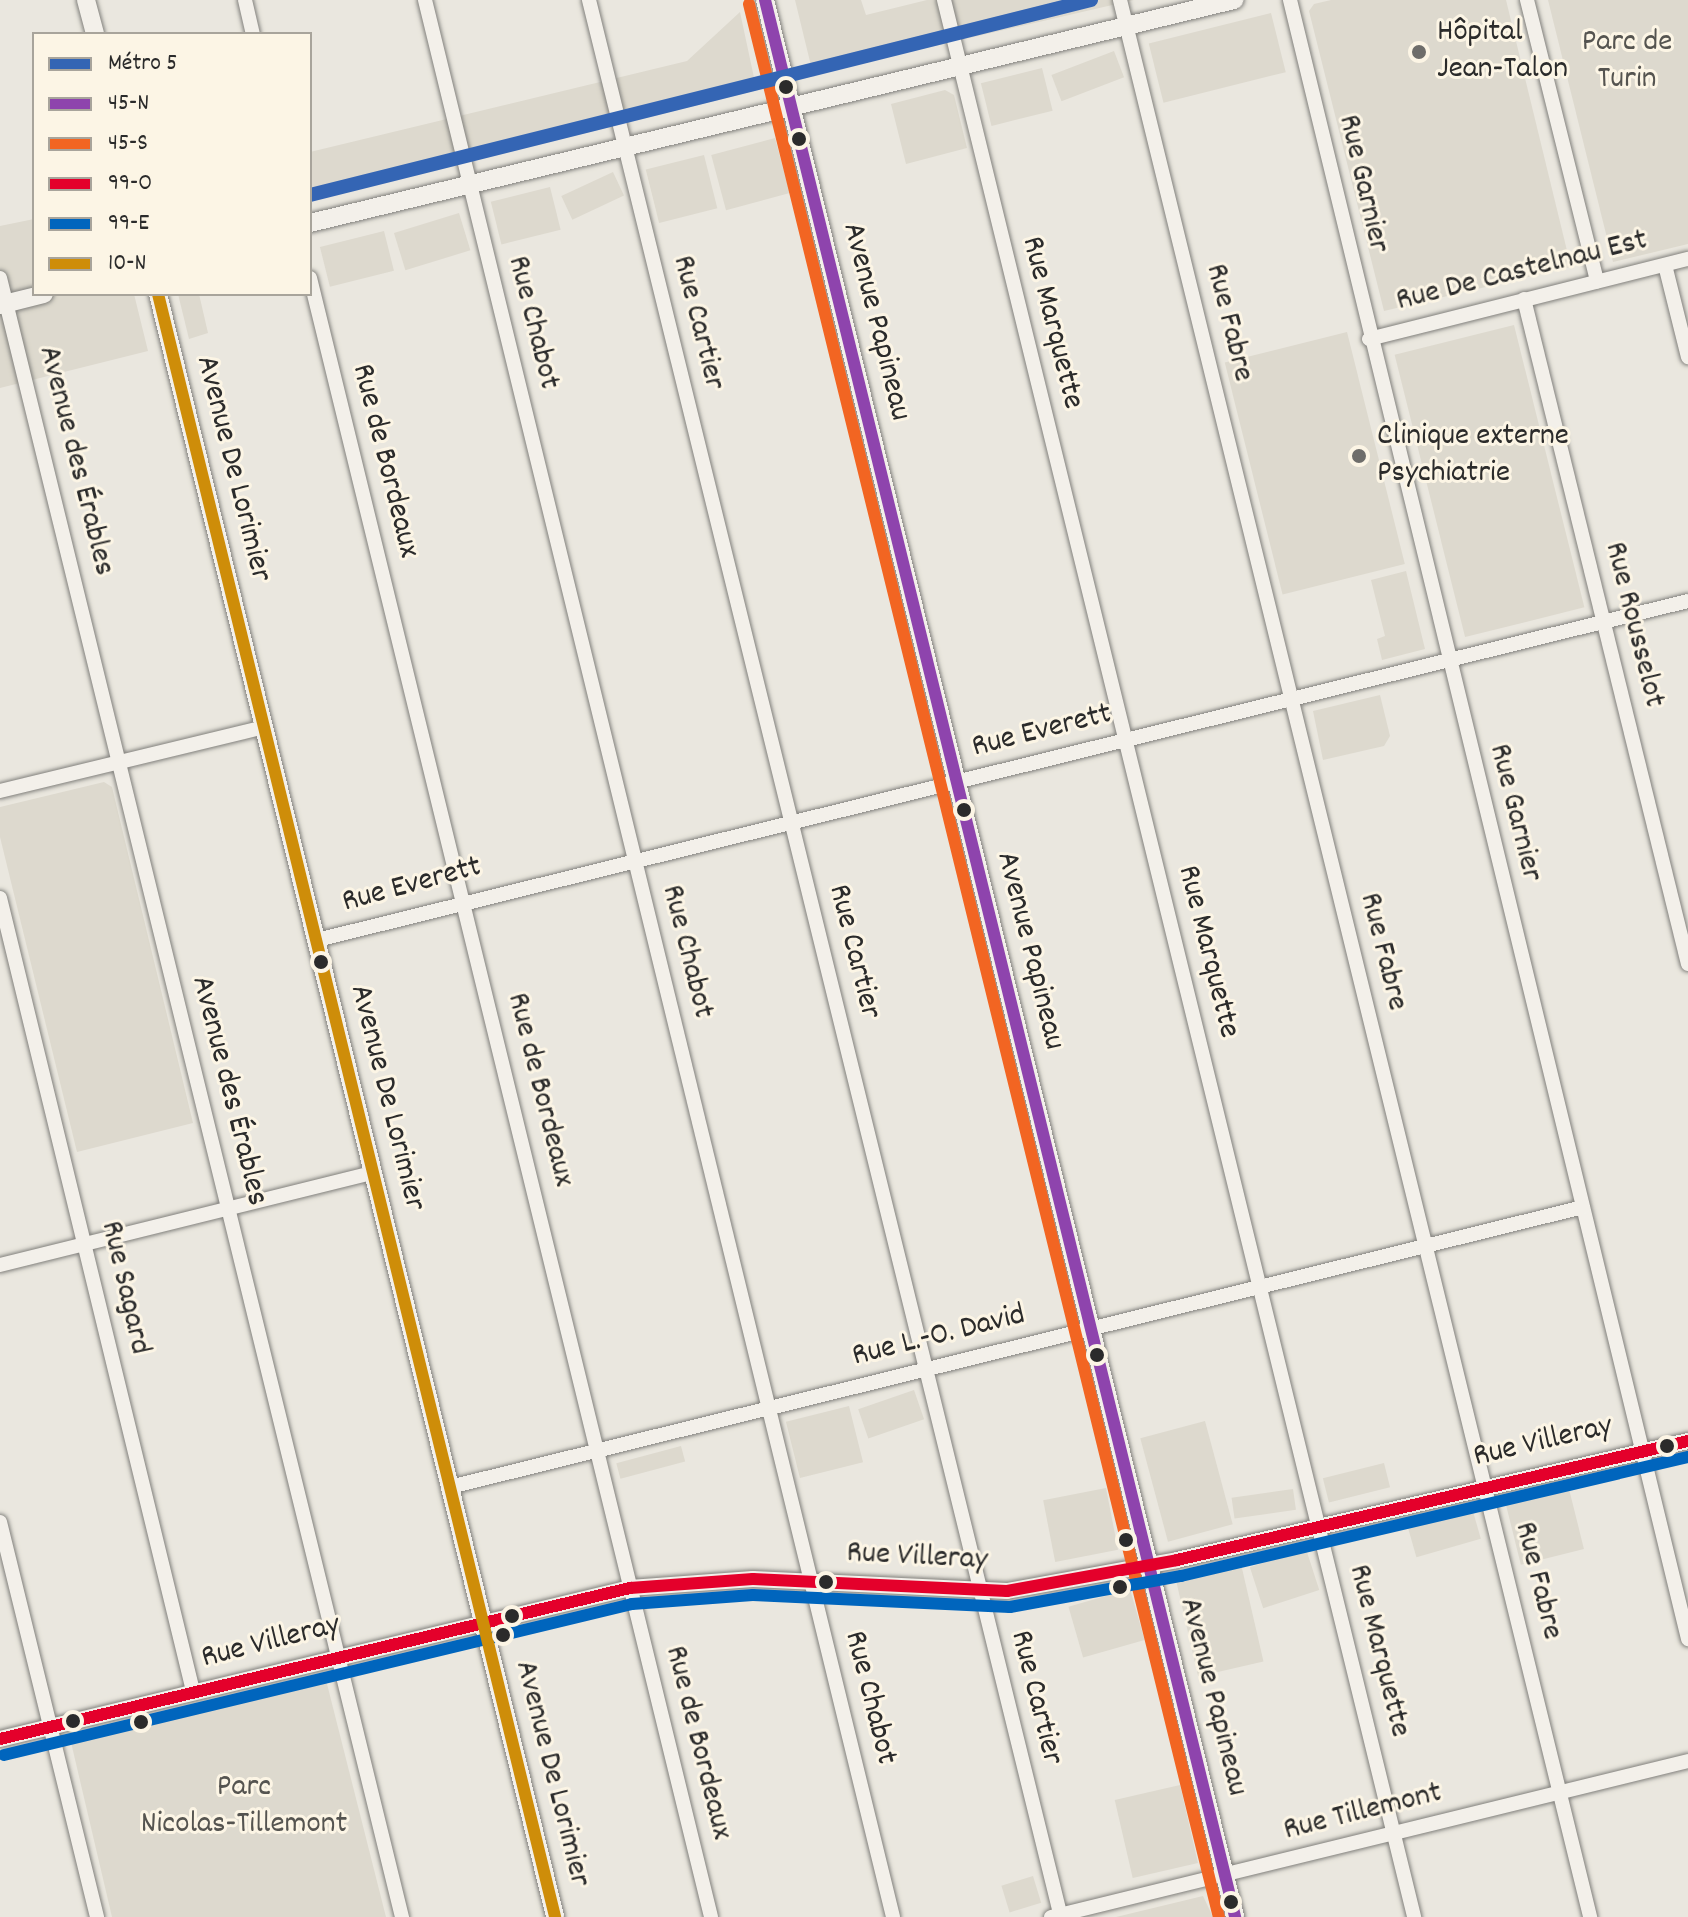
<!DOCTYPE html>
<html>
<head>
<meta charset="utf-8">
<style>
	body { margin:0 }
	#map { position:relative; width:1688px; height:1917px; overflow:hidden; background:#eae7df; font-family:Dekko,sans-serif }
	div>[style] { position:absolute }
	.built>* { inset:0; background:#ddd9ce; transform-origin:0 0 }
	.roads { filter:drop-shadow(0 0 2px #81807c) drop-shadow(0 0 2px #81807c) }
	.minor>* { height:14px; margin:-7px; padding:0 7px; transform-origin:7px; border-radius:7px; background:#f3f0ea }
	.tertiary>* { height:16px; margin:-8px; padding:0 8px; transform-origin:8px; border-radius:8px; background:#f3f0ea }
	.secondary>* { height:18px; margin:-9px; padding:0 9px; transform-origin:9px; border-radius:9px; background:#f3f0ea }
	.bus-1>* { height:12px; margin:-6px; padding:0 6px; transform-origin:6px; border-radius:6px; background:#8e44ad }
	.bus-2>* { height:12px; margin:-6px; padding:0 6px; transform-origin:6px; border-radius:6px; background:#f26522 }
	.bus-3>* { height:12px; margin:-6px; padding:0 6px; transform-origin:6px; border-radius:6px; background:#e4002b }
	.bus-4>* { height:12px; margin:-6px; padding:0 6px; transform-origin:6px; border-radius:6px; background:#0065bd }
	.bus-5>* { height:12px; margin:-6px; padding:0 6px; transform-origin:6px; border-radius:6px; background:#ce8d09 }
	.metro-1>* { height:14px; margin:-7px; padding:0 7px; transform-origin:7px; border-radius:7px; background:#3465b4 }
	.dots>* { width:22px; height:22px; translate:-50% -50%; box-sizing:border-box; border:4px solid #fcf5e5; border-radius:50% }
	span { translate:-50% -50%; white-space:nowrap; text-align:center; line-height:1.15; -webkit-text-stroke:6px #fcf5e5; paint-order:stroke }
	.poi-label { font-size:32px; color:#2b2b2b }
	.left { translate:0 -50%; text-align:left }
	.park-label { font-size:32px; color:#555450 }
	.street-label { font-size:32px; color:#2b2b2b }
	.legend { position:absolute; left:32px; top:32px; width:280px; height:264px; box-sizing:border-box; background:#fcf5e5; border:2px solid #a8a49b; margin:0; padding:10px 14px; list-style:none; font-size:24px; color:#2b2b2b }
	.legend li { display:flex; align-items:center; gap:16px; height:40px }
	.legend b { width:40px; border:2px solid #a8a49b }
</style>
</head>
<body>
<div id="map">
	<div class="built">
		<div style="clip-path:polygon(795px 0,861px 0,866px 15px,927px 0,1134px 0,813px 74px)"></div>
		<div style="clip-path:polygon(1331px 0,1506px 0,1571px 267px,1384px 311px,1309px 11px,1314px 4px)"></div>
		<div style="clip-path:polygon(1548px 0,1688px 0,1688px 244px,1613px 262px)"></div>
		<div style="clip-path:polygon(740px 12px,756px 87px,310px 195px,310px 152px,687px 61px)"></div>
		<div style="left:1271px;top:13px;width:61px;height:126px;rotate:76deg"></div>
		<div style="left:1114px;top:51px;width:28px;height:67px;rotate:69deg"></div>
		<div style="left:1042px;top:68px;width:44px;height:63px;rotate:76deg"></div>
		<div style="clip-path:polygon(945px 90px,954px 95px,967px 148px,906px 164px,891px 104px)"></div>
		<div style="left:775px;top:138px;width:57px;height:66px;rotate:75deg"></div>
		<div style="left:704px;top:155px;width:55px;height:60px;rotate:76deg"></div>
		<div style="left:613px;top:172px;width:26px;height:57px;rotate:65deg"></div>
		<div style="left:550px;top:187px;width:44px;height:61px;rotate:76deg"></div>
		<div style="left:459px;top:213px;width:39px;height:68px;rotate:73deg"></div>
		<div style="clip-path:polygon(34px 219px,34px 294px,134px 294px,148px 351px,0 388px,0 226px)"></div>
		<div style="left:384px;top:231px;width:41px;height:66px;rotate:76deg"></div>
		<div style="clip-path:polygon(178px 294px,199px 294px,208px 333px,189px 339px)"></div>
		<div style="left:1514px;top:325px;width:291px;height:123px;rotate:76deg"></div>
		<div style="left:1347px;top:332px;width:239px;height:126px;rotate:76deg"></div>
		<div style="clip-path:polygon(1406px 571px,1425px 649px,1382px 660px,1377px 639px,1385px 636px,1371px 580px)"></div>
		<div style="clip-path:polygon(1380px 695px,1390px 736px,1384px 746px,1323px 760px,1313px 711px)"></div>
		<div style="clip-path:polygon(104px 782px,112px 787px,193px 1123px,77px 1152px,0 837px,0 807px)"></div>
		<div style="left:914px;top:1390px;width:31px;height:59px;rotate:71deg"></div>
		<div style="left:849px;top:1406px;width:58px;height:65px;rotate:76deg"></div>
		<div style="left:1205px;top:1421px;width:107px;height:67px;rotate:75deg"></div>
		<div style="left:681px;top:1446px;width:16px;height:67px;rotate:75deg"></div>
		<div style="left:1384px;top:1463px;width:25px;height:63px;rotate:76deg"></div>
		<div style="left:1568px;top:1485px;width:66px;height:65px;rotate:76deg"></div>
		<div style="left:1106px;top:1488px;width:63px;height:64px;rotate:79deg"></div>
		<div style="left:1293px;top:1489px;width:21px;height:62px;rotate:82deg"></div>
		<div style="left:1472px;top:1508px;width:32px;height:67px;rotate:74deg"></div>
		<div style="left:1306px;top:1549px;width:43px;height:59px;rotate:72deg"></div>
		<div style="left:1241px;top:1564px;width:100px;height:67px;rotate:77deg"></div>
		<div style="left:1130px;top:1589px;width:53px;height:64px;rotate:74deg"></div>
		<div style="clip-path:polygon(325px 1676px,386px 1917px,112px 1917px,70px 1738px)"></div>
		<div style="left:1180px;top:1785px;width:80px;height:67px;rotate:77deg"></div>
		<div style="left:1033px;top:1876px;width:28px;height:33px;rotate:73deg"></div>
		<div style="clip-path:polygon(1203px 1896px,1213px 1917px,1116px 1917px)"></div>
	</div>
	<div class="roads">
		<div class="minor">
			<div style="left:245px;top:0;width:35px;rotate:77deg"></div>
			<div style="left:425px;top:0;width:1973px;rotate:76.28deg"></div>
			<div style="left:589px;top:0;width:1974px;rotate:76.17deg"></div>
			<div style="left:944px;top:0;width:1974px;rotate:76.22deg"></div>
			<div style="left:1120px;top:0;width:1974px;rotate:76.22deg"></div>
			<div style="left:1290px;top:0;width:1687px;rotate:76.35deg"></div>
			<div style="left:1527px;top:0;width:290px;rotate:76deg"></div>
			<div style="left:1665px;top:265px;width:95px;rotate:76deg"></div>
			<div style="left:0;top:278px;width:1688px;rotate:76.22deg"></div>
			<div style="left:310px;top:278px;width:1687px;rotate:76.25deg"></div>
			<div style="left:1524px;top:299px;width:685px;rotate:76.15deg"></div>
			<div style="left:1369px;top:339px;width:329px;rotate:-14.1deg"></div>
			<div style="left:0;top:791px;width:272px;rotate:-13.6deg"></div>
			<div style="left:0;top:898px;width:816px;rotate:76.32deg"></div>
			<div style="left:317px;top:940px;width:1412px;rotate:-13.89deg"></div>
			<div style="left:0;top:1265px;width:384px;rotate:-13.9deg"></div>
			<div style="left:450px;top:1487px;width:1167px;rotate:-13.88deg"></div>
			<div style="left:0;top:1522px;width:407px;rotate:76.2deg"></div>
			<div style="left:1051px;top:1917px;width:656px;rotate:-13.76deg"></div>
		</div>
		<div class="tertiary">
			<div style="left:0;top:1739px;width:648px;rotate:-13.48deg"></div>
			<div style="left:630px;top:1588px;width:123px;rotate:-4.2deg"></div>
			<div style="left:753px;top:1579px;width:254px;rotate:2.7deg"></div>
			<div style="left:1007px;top:1591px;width:173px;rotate:-10.3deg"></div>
			<div style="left:1177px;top:1560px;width:525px;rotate:-13.11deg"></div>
		</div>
		<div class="secondary">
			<div style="left:86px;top:0;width:35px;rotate:75deg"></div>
			<div style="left:765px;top:0;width:1974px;rotate:76.22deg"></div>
			<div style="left:310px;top:223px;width:951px;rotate:-13.57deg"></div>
			<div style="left:158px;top:294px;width:1671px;rotate:76.25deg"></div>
			<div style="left:0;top:305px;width:45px;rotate:-14deg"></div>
		</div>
	</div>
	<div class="bus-1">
		<div style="left:765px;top:0;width:1974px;rotate:76.22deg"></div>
	</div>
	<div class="bus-2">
		<div style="left:749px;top:4px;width:1970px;rotate:76.2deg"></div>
	</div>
	<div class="bus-3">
		<div style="left:0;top:1739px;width:648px;rotate:-13.48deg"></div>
		<div style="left:630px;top:1588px;width:123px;rotate:-4.2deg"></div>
		<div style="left:753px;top:1579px;width:254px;rotate:2.7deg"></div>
		<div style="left:1007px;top:1591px;width:173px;rotate:-10.3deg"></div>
		<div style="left:1177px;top:1560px;width:525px;rotate:-13.11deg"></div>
	</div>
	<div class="bus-4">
		<div style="left:4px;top:1755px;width:646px;rotate:-13.52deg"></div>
		<div style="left:632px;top:1604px;width:121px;rotate:-4.3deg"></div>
		<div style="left:753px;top:1595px;width:257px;rotate:2.7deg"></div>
		<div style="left:1010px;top:1607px;width:174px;rotate:-10.3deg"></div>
		<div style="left:1181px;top:1576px;width:521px;rotate:-13.21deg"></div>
	</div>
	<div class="bus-5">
		<div style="left:158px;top:294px;width:1671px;rotate:76.25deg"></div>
	</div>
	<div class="metro-1">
		<div style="left:310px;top:195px;width:805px;rotate:-14.02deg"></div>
	</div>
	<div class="dots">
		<div style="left:1419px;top:52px;background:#6e6d6a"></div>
		<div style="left:786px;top:87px;background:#2b2b2b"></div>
		<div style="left:799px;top:139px;background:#2b2b2b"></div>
		<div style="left:1359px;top:456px;background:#6e6d6a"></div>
		<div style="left:964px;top:810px;background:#2b2b2b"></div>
		<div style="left:321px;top:962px;background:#2b2b2b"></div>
		<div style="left:1097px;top:1355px;background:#2b2b2b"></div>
		<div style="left:1667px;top:1446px;background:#2b2b2b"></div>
		<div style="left:1126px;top:1540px;background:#2b2b2b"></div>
		<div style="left:826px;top:1582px;background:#2b2b2b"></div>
		<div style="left:1120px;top:1587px;background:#2b2b2b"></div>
		<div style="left:512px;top:1616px;background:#2b2b2b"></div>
		<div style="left:503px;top:1635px;background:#2b2b2b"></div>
		<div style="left:73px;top:1721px;background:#2b2b2b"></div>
		<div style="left:141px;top:1722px;background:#2b2b2b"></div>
		<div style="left:1231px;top:1902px;background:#2b2b2b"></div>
	</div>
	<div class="poi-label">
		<span class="left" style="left:1437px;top:52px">Hôpital<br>Jean-Talon</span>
		<span class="left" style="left:1377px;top:456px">Clinique externe<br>Psychiatrie</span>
	</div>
	<div class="park-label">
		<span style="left:1627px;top:62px">Parc de<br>Turin</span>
		<span style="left:244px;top:1807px">Parc<br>Nicolas-Tillemont</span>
	</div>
	<div class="street-label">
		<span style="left:1362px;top:184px;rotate:77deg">Rue Garnier</span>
		<span style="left:1522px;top:272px;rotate:-14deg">Rue De Castelnau Est</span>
		<span style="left:875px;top:322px;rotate:76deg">Avenue Papineau</span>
		<span style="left:532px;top:323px;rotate:76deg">Rue Chabot</span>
		<span style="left:697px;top:323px;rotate:76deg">Rue Cartier</span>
		<span style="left:1051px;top:323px;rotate:76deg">Rue Marquette</span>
		<span style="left:1228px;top:323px;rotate:76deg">Rue Fabre</span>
		<span style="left:75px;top:461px;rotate:76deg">Avenue des Érables</span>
		<span style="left:384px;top:461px;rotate:76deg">Rue de Bordeaux</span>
		<span style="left:232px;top:469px;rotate:76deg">Avenue De Lorimier</span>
		<span style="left:1633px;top:625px;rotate:76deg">Rue Rousselot</span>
		<span style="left:1042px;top:732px;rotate:-14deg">Rue Everett</span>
		<span style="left:1514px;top:813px;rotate:76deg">Rue Garnier</span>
		<span style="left:412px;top:886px;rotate:-15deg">Rue Everett</span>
		<span style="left:1029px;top:951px;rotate:76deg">Avenue Papineau</span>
		<span style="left:686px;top:952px;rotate:76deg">Rue Chabot</span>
		<span style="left:853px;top:952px;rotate:76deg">Rue Cartier</span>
		<span style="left:1207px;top:952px;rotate:76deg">Rue Marquette</span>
		<span style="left:1382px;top:952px;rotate:76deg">Rue Fabre</span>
		<span style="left:539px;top:1090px;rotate:76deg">Rue de Bordeaux</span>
		<span style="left:228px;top:1091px;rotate:76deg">Avenue des Érables</span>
		<span style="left:386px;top:1098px;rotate:76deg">Avenue De Lorimier</span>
		<span style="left:124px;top:1288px;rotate:77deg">Rue Sagard</span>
		<span style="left:939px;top:1337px;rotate:-14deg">Rue L.-O. David</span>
		<span style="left:1543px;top:1443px;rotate:-13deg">Rue Villeray</span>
		<span style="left:917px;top:1558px;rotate:3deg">Rue Villeray</span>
		<span style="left:1537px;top:1581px;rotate:76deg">Rue Fabre</span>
		<span style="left:271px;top:1643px;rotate:-14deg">Rue Villeray</span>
		<span style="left:1378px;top:1651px;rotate:76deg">Rue Marquette</span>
		<span style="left:1212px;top:1697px;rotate:76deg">Avenue Papineau</span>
		<span style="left:869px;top:1698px;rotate:76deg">Rue Chabot</span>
		<span style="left:1035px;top:1698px;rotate:76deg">Rue Cartier</span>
		<span style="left:697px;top:1743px;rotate:76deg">Rue de Bordeaux</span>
		<span style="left:551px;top:1774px;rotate:76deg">Avenue De Lorimier</span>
		<span style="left:1363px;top:1813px;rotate:-14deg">Rue Tillemont</span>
	</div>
	<ul class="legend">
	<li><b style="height:10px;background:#3465b4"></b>Métro 5</li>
	<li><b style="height:10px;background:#8e44ad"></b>45-N</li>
	<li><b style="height:10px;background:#f26522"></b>45-S</li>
	<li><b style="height:10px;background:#e4002b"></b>99-O</li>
	<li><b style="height:10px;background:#0065bd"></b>99-E</li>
	<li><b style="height:10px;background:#ce8d09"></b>10-N</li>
	</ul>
</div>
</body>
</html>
